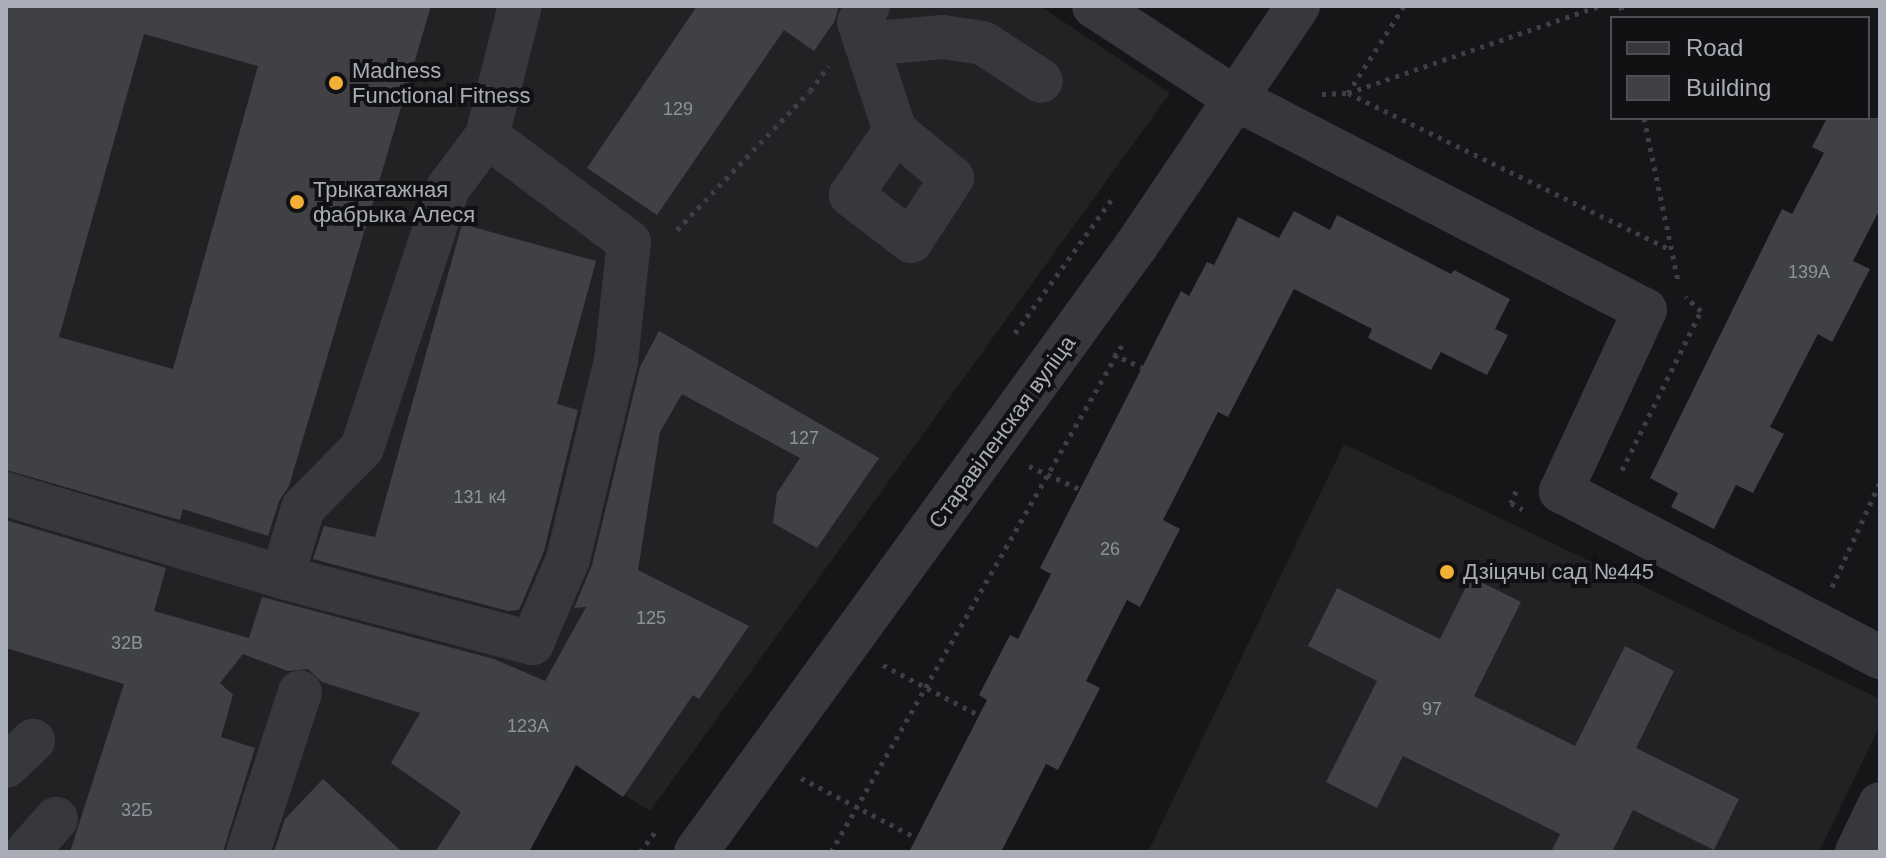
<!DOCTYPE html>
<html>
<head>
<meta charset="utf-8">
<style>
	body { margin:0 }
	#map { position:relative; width:1886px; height:858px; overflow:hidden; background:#161618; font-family:Helvetica,sans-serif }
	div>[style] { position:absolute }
	.built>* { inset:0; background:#222225 }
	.building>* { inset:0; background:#404145 }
	.path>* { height:5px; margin-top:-2.5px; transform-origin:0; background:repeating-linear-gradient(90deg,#3d3f44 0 4px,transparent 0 10px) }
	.minor>* { height:44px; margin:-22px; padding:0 22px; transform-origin:22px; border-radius:22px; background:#37383d }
	.dots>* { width:22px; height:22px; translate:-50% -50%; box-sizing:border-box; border:4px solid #111113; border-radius:50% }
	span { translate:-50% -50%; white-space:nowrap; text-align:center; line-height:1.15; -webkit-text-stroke:8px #111113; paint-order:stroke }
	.number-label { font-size:18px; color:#8e929b }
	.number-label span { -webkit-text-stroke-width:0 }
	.poi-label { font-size:22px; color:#a8adb8 }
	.left { translate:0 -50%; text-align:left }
	.street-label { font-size:22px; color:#a8adb8 }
	.frame { position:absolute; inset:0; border:8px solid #a8adb8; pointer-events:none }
	.legend { position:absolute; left:1610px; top:16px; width:260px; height:104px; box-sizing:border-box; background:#111113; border:2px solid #4d4f55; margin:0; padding:10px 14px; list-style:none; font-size:24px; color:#a8adb8 }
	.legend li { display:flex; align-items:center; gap:16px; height:40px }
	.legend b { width:40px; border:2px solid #4d4f55 }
</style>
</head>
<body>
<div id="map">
	<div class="built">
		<div style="clip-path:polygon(6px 6px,1040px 6px,1170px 93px,650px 811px,576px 765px,529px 852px,6px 852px)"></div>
		<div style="clip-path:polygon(1344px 444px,1880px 699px,1880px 725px,1819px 852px,1148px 852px)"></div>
	</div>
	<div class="building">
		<div style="clip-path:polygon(evenodd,6px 6px,431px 6px,289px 486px,279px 501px,268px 536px,183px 509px,180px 520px,6px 470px,6px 6px,144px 34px,258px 66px,173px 369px,59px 337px,144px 34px)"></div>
		<div style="clip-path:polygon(697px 6px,839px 6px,834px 22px,814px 51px,784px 30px,657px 215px,587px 168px)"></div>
		<div style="clip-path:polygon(1827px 118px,1880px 118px,1880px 209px,1853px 261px,1870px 269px,1832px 342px,1818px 334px,1770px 427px,1784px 434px,1753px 493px,1736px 485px,1714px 529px,1671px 507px,1678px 493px,1650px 478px,1782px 209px,1792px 214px,1824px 153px,1812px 147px)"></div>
		<div style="clip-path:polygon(1294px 211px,1330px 230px,1337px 215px,1451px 274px,1454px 270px,1510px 299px,1495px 329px,1508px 335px,1487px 375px,1441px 352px,1431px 370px,1368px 338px,1372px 329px,1294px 289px,1228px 417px,1218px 412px,1163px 520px,1180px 529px,1140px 607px,1127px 600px,1086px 681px,1100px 688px,1058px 770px,1046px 764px,1001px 852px,909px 852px,987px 700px,979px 695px,1010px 635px,1018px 639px,1051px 574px,1040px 568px,1181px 291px,1189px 296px,1207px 262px,1214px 265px,1238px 217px,1279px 238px)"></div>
		<div style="clip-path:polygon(462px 224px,596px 261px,557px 404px,578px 410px,544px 551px,519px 610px,508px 611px,313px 559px,324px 526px,375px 537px)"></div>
		<div style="clip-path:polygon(659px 331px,879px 458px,817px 548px,773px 523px,777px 493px,800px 458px,682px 394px,660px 432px,638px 570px,749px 626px,699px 699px,693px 695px,623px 797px,576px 765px,529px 852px,435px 852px,461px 812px,391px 763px,420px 713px,322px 682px,308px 669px,288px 671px,243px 654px,220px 683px,233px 695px,221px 737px,255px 748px,223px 852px,70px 852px,124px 684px,6px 648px,6px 520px,166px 568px,154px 611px,249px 638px,262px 597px,494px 659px,545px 681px,586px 607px,574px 608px,592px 565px,640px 367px)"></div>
		<div style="clip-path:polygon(1471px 577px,1521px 602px,1474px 696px,1575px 746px,1625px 646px,1674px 671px,1636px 748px,1739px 799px,1714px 850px,1633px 810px,1612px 852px,1551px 852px,1560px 834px,1403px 756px,1377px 808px,1326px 782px,1377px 681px,1308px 646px,1337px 588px,1440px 639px)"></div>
		<div style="clip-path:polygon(323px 779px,358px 811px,402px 852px,274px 852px,285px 819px)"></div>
	</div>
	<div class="path">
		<div style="left:1404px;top:6px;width:103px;rotate:122.8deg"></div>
		<div style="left:1348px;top:93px;width:359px;rotate:25.9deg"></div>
		<div style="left:1621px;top:6px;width:12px;rotate:81deg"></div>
		<div style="left:1322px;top:94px;width:26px;rotate:-2deg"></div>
		<div style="left:1348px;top:93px;width:266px;rotate:-19.1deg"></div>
		<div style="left:1644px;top:118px;width:167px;rotate:78.2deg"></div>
		<div style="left:677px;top:230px;width:192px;rotate:-46.3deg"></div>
		<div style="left:810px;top:91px;width:31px;rotate:-54deg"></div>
		<div style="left:1015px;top:333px;width:165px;rotate:-54.1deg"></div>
		<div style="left:1113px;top:354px;width:47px;rotate:24.9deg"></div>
		<div style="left:1029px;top:466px;width:75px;rotate:24.5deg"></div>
		<div style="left:1622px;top:470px;width:178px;rotate:-63.6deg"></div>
		<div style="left:1701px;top:311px;width:21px;rotate:-137deg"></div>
		<div style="left:1516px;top:491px;width:13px;rotate:113deg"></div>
		<div style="left:1511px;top:503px;width:13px;rotate:29deg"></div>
		<div style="left:1832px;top:587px;width:115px;rotate:-65.4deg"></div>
		<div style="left:883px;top:665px;width:123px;rotate:27.6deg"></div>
		<div style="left:801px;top:778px;width:148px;rotate:27.4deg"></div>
		<div style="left:640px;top:852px;width:26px;rotate:-53deg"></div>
		<div style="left:831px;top:852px;width:590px;rotate:-60.13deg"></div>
	</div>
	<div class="minor">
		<div style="left:868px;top:6px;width:18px;rotate:119deg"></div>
		<div style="left:859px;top:22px;width:115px;rotate:71.7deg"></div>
		<div style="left:895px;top:131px;width:74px;rotate:39.5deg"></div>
		<div style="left:952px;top:178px;width:75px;rotate:123.1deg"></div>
		<div style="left:911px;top:241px;width:76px;rotate:-142.5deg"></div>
		<div style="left:851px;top:195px;width:78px;rotate:-55.5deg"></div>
		<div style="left:1094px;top:6px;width:170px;rotate:33.2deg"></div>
		<div style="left:1236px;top:99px;width:460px;rotate:27.3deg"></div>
		<div style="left:1645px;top:310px;width:200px;rotate:114.9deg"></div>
		<div style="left:1561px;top:491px;width:360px;rotate:27.5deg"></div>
		<div style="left:866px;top:44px;width:77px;rotate:-5.2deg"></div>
		<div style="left:943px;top:37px;width:40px;rotate:8.5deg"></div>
		<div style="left:983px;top:43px;width:69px;rotate:33.2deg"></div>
		<div style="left:6px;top:494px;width:288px;rotate:16.7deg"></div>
		<div style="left:282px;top:577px;width:72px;rotate:-73.1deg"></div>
		<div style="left:303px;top:508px;width:84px;rotate:-45.5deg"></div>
		<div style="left:362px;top:448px;width:274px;rotate:-71.7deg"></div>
		<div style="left:448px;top:188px;width:65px;rotate:-53.1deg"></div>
		<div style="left:487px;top:136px;width:134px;rotate:-75.8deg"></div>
		<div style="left:282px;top:577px;width:259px;rotate:14.8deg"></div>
		<div style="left:532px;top:643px;width:91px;rotate:-66.8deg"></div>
		<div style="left:568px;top:559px;width:204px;rotate:-76.4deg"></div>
		<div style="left:616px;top:361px;width:120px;rotate:-83.8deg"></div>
		<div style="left:629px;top:242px;width:177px;rotate:-143.3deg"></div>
		<div style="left:6px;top:766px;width:37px;rotate:-43deg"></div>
		<div style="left:27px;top:852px;width:44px;rotate:-48.7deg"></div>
		<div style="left:248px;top:852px;width:168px;rotate:-72deg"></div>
		<div style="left:696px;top:852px;width:749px;rotate:-54.02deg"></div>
		<div style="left:1136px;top:246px;width:290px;rotate:-56deg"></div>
		<div style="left:1857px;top:852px;width:53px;rotate:-64.4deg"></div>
	</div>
	<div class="dots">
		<div style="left:336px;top:83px;background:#f2b134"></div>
		<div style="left:297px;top:202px;background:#f2b134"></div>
		<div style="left:1447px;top:572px;background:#f2b134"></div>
	</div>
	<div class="number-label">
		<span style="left:678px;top:109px">129</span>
		<span style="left:1809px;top:272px">139А</span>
		<span style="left:804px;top:438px">127</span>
		<span style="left:480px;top:497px">131 к4</span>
		<span style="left:1110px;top:549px">26</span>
		<span style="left:651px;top:618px">125</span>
		<span style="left:127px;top:643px">32В</span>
		<span style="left:1432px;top:709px">97</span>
		<span style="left:528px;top:726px">123А</span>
		<span style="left:137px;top:810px">32Б</span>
	</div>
	<div class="poi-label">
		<span class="left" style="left:352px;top:83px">Madness<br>Functional Fitness</span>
		<span class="left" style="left:313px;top:202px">Трыкатажная<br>фабрыка Алеся</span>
		<span class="left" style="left:1463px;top:572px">Дзіцячы сад №445</span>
	</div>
	<div class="street-label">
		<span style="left:1002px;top:432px;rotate:-54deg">Старавіленская вуліца</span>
	</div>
	<div class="frame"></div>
	<ul class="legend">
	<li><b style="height:10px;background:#37383d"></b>Road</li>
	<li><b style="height:22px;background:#404145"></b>Building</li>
	</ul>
</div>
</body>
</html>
